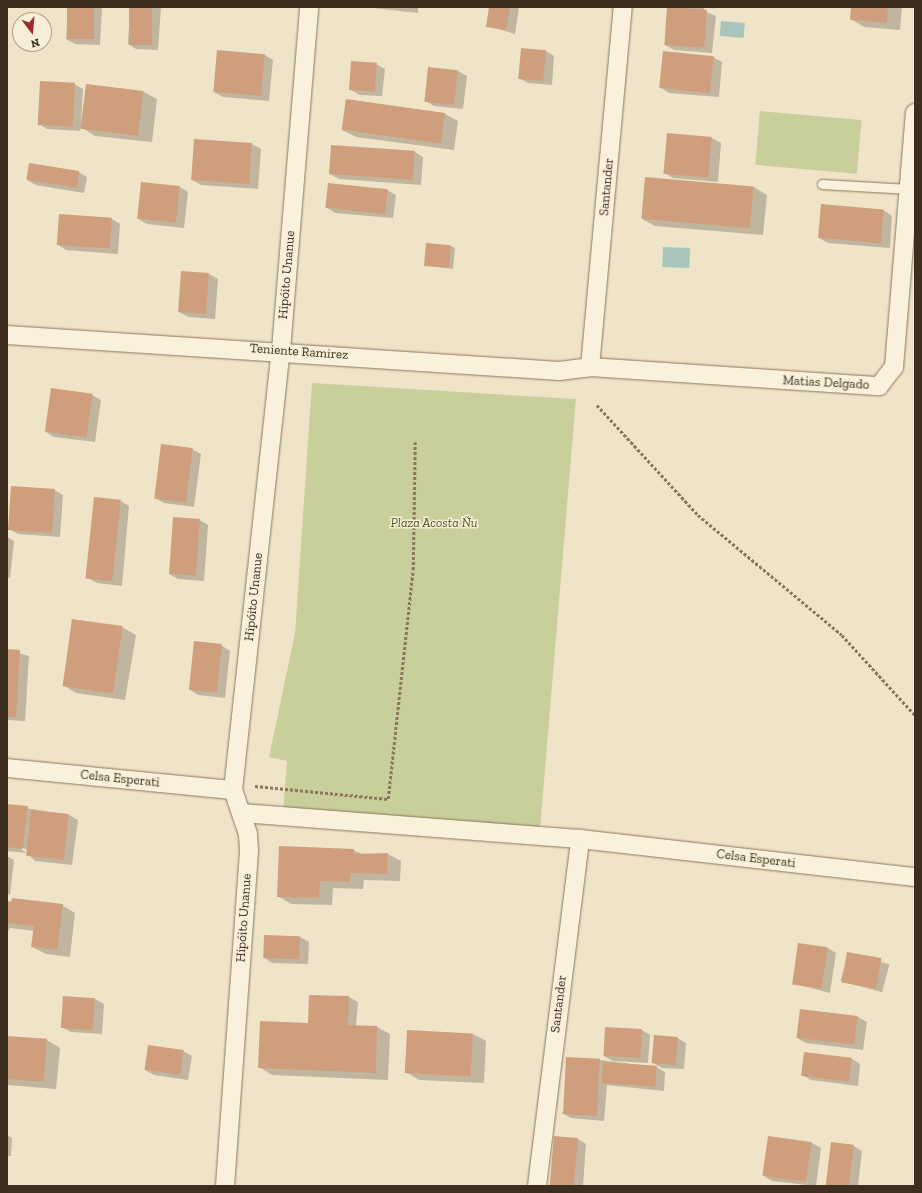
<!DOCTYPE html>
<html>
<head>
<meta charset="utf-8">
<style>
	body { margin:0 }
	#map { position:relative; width:922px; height:1193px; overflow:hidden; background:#f0e4c8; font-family:"Zilla Slab",serif }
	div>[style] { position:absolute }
	.green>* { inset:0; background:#c9cf9b; transform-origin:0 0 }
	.water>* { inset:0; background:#a9c4bc; transform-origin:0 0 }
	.shadow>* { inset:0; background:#0003; transform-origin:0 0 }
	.building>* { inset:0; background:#cf9f7d; transform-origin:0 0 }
	.path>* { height:2.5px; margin-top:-1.25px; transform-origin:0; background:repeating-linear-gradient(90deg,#8d765c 0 3px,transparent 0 5px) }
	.roads { filter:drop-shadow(0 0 1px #8d765c) drop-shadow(0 0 1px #8d765c) }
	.lane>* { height:9px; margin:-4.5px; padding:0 4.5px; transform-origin:4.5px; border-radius:4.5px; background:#faf1dc }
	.street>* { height:18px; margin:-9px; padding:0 9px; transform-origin:9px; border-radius:9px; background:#faf1dc }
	span { translate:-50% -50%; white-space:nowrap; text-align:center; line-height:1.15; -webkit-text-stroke:3px #f7eed8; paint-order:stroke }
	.street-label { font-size:13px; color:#3d2e20 }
	.park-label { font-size:13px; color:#4d5a26; font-style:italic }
	.frame { position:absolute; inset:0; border:8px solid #3d2e20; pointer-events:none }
	.north { position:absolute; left:12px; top:12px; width:40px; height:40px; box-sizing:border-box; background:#f7eed8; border:1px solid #ada18e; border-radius:50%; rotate:164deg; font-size:11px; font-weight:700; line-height:16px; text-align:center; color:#3d2e20 }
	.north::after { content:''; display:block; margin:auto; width:14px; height:18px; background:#9e2a2b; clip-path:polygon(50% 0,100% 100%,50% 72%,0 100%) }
</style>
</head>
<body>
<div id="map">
	<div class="green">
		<div style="left:760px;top:111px;width:102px;height:54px;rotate:5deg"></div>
		<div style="clip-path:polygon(312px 383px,576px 399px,540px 830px,283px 813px,287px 761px,269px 757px,295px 633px)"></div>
	</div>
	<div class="water">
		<div style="left:721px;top:21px;width:24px;height:15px;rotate:5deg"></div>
		<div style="left:663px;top:247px;width:27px;height:20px;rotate:2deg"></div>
	</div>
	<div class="shadow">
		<div style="clip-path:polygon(68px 7px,102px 8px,100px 45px,75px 44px,66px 39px)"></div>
		<div style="clip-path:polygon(130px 7px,161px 7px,158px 50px,136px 49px,128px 44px)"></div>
		<div style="clip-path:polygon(364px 7px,418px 7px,418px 13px)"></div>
		<div style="clip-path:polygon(490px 7px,519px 7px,515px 34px,488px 26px)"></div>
		<div style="clip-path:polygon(664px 7px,704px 7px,704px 11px,716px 16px,712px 53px,674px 50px,665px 45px,668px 7px)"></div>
		<div style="clip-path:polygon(852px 7px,902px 7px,900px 30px,864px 27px,851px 19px)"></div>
		<div style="clip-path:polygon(546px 51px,554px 56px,552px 85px,528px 83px,519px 78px)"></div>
		<div style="clip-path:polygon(265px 55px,273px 60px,269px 101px,223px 97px,214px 92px)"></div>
		<div style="clip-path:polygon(713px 57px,722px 62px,719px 97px,669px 93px,661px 88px)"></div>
		<div style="clip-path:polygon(376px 64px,385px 69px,382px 96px,359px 95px,350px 89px)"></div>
		<div style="clip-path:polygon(458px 71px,467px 76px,463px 109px,434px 106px,426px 101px)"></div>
		<div style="clip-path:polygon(74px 84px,83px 89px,81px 125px,144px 92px,157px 99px,152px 142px,95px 136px,81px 127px,80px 131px,47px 129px,39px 124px)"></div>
		<div style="clip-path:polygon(346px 100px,445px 114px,458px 121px,454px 150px,356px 137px,342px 130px)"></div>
		<div style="clip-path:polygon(668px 134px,712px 138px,721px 143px,718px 182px,673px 178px,665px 173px)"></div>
		<div style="clip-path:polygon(195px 140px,252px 144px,261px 149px,258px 189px,201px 185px,192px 180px)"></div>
		<div style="clip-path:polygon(415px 152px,423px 157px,421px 185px,339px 179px,330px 174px)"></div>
		<div style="clip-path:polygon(78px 172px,87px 177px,84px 193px,36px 185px,27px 180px)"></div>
		<div style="clip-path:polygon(180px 187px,188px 192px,184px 228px,147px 224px,138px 219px)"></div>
		<div style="clip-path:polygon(754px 187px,767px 195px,763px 235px,655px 226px,642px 219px)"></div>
		<div style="clip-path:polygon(387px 190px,396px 195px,393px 218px,335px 213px,326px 207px)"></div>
		<div style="clip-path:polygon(883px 210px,892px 216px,890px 248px,828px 243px,819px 238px)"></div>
		<div style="clip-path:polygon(112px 219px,120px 224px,118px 254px,66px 250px,58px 245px)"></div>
		<div style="clip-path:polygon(451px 246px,455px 248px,453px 269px,425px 265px)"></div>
		<div style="clip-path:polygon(209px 274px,218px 279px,215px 319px,188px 317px,179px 312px)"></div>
		<div style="clip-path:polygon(92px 395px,101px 400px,95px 442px,54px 437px,46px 432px)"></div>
		<div style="clip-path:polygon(192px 449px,201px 454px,194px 507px,164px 503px,155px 498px)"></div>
		<div style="clip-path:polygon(54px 490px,63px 495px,60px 537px,18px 534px,9px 529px)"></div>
		<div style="clip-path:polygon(121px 501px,129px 506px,122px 586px,97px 583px,88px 578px)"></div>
		<div style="clip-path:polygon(200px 520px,208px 525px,204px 581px,178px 579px,169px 574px)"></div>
		<div style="clip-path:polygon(7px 537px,14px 541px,10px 578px,7px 577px)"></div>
		<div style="clip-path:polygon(122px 627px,136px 635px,125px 700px,76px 693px,63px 685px)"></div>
		<div style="clip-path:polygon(221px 645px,230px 651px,225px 698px,198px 695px,190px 690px)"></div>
		<div style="clip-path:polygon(7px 650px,29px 656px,25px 721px,7px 720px)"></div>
		<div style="clip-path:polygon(evenodd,7px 805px,69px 815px,78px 820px,72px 865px,35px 861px,27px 853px,7px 851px,7px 805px,19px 846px,27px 850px,27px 853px,18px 847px,19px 846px)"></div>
		<div style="clip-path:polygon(353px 850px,362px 854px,388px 854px,401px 861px,400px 881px,364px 880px,363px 889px,333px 888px,332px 905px,291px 904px,278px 896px)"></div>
		<div style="clip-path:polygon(7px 856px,14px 860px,10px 895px,7px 894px)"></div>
		<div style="clip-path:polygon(7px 901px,62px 905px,75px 913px,70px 957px,46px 954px,32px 947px,34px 931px,10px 928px,7px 933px)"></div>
		<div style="clip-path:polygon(300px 937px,309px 942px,308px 964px,272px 963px,264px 958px)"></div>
		<div style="clip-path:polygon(828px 948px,836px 953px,830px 993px,792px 983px)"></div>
		<div style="left:848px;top:953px;width:43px;height:29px;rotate:15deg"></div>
		<div style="clip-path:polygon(349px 997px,358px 1002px,356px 1026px,377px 1027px,390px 1034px,388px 1080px,272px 1075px,259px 1067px,309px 1024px)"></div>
		<div style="clip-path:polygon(95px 999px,104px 1004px,102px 1034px,71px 1032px,62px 1027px)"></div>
		<div style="clip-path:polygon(801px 1010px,858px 1017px,867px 1022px,863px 1050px,806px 1043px,797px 1038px)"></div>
		<div style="clip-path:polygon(642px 1030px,650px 1035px,648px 1063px,613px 1061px,604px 1056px)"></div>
		<div style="clip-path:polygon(473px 1034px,486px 1041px,484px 1083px,419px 1080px,406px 1072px)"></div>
		<div style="clip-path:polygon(7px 1037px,47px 1040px,60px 1048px,56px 1089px,7px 1085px)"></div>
		<div style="clip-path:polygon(677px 1038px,686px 1043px,684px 1069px,662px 1068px,653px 1063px)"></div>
		<div style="clip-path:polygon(183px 1051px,192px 1056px,188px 1080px,154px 1075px,145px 1070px)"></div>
		<div style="clip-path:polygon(852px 1059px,860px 1064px,858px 1086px,811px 1080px,802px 1075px)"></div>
		<div style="clip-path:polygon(600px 1060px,656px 1067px,665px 1072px,664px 1091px,607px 1085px,604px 1121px,571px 1118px,562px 1113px)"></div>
		<div style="clip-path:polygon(7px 1135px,12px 1138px,11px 1156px,7px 1156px)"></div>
		<div style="clip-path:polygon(769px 1137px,812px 1143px,821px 1148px,816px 1186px,772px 1181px,764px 1176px)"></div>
		<div style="clip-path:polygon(578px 1139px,586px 1144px,583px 1186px,551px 1186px)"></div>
		<div style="clip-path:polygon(854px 1146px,862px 1151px,858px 1186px,827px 1186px)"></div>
	</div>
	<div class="building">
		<div style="left:67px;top:7px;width:27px;height:32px"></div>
		<div style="left:129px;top:7px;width:23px;height:38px"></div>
		<div style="clip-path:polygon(489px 7px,510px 7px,506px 30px,486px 27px)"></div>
		<div style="left:667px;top:7px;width:40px;height:38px;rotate:4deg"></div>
		<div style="clip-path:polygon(851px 7px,888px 7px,887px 23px,850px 20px)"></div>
		<div style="left:521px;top:48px;width:25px;height:31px;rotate:5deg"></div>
		<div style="left:217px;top:50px;width:48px;height:42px;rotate:5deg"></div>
		<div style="left:663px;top:51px;width:51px;height:37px;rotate:6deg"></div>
		<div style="left:351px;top:61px;width:26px;height:29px;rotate:4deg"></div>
		<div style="left:428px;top:67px;width:30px;height:35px;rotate:6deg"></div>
		<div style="left:40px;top:81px;width:35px;height:44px;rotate:3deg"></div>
		<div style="left:86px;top:84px;width:58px;height:45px;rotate:7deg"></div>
		<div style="left:346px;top:99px;width:100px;height:31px;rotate:8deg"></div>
		<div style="left:667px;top:133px;width:45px;height:41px;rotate:5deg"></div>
		<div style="left:194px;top:139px;width:58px;height:41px;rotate:4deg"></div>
		<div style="left:331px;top:145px;width:84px;height:29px;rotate:4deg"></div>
		<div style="left:29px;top:163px;width:51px;height:17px;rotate:9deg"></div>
		<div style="left:645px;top:177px;width:109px;height:42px;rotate:5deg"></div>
		<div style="left:141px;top:182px;width:39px;height:37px;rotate:6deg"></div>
		<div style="left:328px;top:183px;width:60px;height:25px;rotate:6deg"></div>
		<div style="left:821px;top:204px;width:63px;height:34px;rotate:5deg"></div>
		<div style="left:59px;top:214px;width:53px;height:31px;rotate:4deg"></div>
		<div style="left:426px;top:243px;width:25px;height:23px;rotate:5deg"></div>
		<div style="left:181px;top:271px;width:28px;height:41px;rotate:4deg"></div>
		<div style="left:51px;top:388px;width:42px;height:44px;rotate:8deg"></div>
		<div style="left:161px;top:444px;width:32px;height:55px;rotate:7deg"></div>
		<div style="left:11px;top:486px;width:44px;height:44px;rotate:4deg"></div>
		<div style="left:94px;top:497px;width:27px;height:82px;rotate:6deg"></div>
		<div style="left:173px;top:517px;width:27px;height:57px;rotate:4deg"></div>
		<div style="left:72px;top:619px;width:51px;height:68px;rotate:8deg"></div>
		<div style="left:194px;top:641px;width:28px;height:49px;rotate:6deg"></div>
		<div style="clip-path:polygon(7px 649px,20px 650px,16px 717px,7px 717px)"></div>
		<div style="clip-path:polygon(7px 804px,28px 806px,23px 849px,7px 847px)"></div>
		<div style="left:31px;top:810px;width:38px;height:46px;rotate:6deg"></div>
		<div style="clip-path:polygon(279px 846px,354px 849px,354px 854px,388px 853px,387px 874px,351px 873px,350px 882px,320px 881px,319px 898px,277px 897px)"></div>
		<div style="clip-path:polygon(12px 898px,63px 904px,57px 950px,31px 947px,34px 926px,7px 923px,7px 902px,11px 902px)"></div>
		<div style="left:264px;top:935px;width:36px;height:23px;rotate:2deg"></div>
		<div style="left:798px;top:943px;width:30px;height:42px;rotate:8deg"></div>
		<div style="left:847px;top:952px;width:35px;height:31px;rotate:10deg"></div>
		<div style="clip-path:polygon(309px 995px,349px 996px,348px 1025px,377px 1026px,376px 1073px,258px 1068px,260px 1021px,308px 1023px)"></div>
		<div style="left:63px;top:996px;width:32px;height:32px;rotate:4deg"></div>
		<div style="left:800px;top:1009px;width:58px;height:29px;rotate:7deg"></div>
		<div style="left:605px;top:1027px;width:37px;height:29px;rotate:3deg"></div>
		<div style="left:407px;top:1030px;width:66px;height:43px;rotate:3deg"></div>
		<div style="left:654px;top:1035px;width:24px;height:28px;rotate:5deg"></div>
		<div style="left:7px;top:1036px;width:40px;height:43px;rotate:4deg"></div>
		<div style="left:148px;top:1045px;width:36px;height:25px;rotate:8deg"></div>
		<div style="left:804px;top:1052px;width:48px;height:24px;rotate:7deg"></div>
		<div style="left:566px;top:1057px;width:34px;height:57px;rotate:3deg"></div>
		<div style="left:603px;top:1062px;width:54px;height:21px;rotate:4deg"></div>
		<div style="left:554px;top:1136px;width:24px;height:50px;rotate:5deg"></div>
		<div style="left:768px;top:1136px;width:44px;height:40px;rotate:8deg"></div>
		<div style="left:831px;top:1142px;width:23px;height:44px;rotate:7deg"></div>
	</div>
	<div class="path">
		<div style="left:597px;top:405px;width:149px;rotate:47.4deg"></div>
		<div style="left:698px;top:515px;width:187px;rotate:39.8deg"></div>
		<div style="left:842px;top:635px;width:108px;rotate:47.6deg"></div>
		<div style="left:255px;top:786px;width:134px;rotate:5.6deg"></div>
		<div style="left:388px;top:799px;width:230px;rotate:-83.8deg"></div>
		<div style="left:413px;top:570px;width:128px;rotate:-89.1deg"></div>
	</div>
	<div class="roads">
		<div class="lane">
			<div style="left:822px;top:184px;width:87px;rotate:3.3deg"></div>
		</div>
		<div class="street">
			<div style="left:7px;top:335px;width:553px;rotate:3.73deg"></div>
			<div style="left:559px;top:371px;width:31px;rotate:-7deg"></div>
			<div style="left:590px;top:367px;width:290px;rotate:3.8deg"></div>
			<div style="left:879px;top:386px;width:24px;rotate:-52deg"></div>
			<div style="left:894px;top:367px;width:255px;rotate:-85.3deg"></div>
			<div style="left:590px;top:367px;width:362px;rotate:-84.8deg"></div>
			<div style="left:7px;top:768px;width:227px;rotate:5.6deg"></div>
			<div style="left:241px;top:813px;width:340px;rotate:4.4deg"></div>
			<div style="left:225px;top:1186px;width:337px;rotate:-85.9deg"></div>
			<div style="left:249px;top:850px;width:16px;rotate:-94deg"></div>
			<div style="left:248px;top:834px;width:46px;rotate:-108.8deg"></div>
			<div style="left:233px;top:790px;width:443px;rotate:-83.8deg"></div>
			<div style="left:281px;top:350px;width:344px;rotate:-85.3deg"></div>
			<div style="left:537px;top:1186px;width:350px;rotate:-82.9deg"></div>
			<div style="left:580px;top:839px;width:337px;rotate:6.5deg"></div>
		</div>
	</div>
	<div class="street-label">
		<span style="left:607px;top:187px;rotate:-85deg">Santander</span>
		<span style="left:287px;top:275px;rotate:-85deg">Hipóito Unanue</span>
		<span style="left:299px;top:352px;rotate:4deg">Teniente Ramirez</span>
		<span style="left:826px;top:383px;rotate:3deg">Matias Delgado</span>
		<span style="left:254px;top:597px;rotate:-84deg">Hipóito Unanue</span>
		<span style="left:120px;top:779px;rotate:6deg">Celsa Esperati</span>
		<span style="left:756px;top:859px;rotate:7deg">Celsa Esperati</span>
		<span style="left:244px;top:918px;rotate:-86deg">Hipóito Unanue</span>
		<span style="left:559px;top:1004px;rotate:-83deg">Santander</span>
	</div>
	<div class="park-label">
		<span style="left:434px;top:523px">Plaza Acosta Ñu</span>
	</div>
	<div class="frame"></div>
	<div class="north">N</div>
</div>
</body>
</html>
